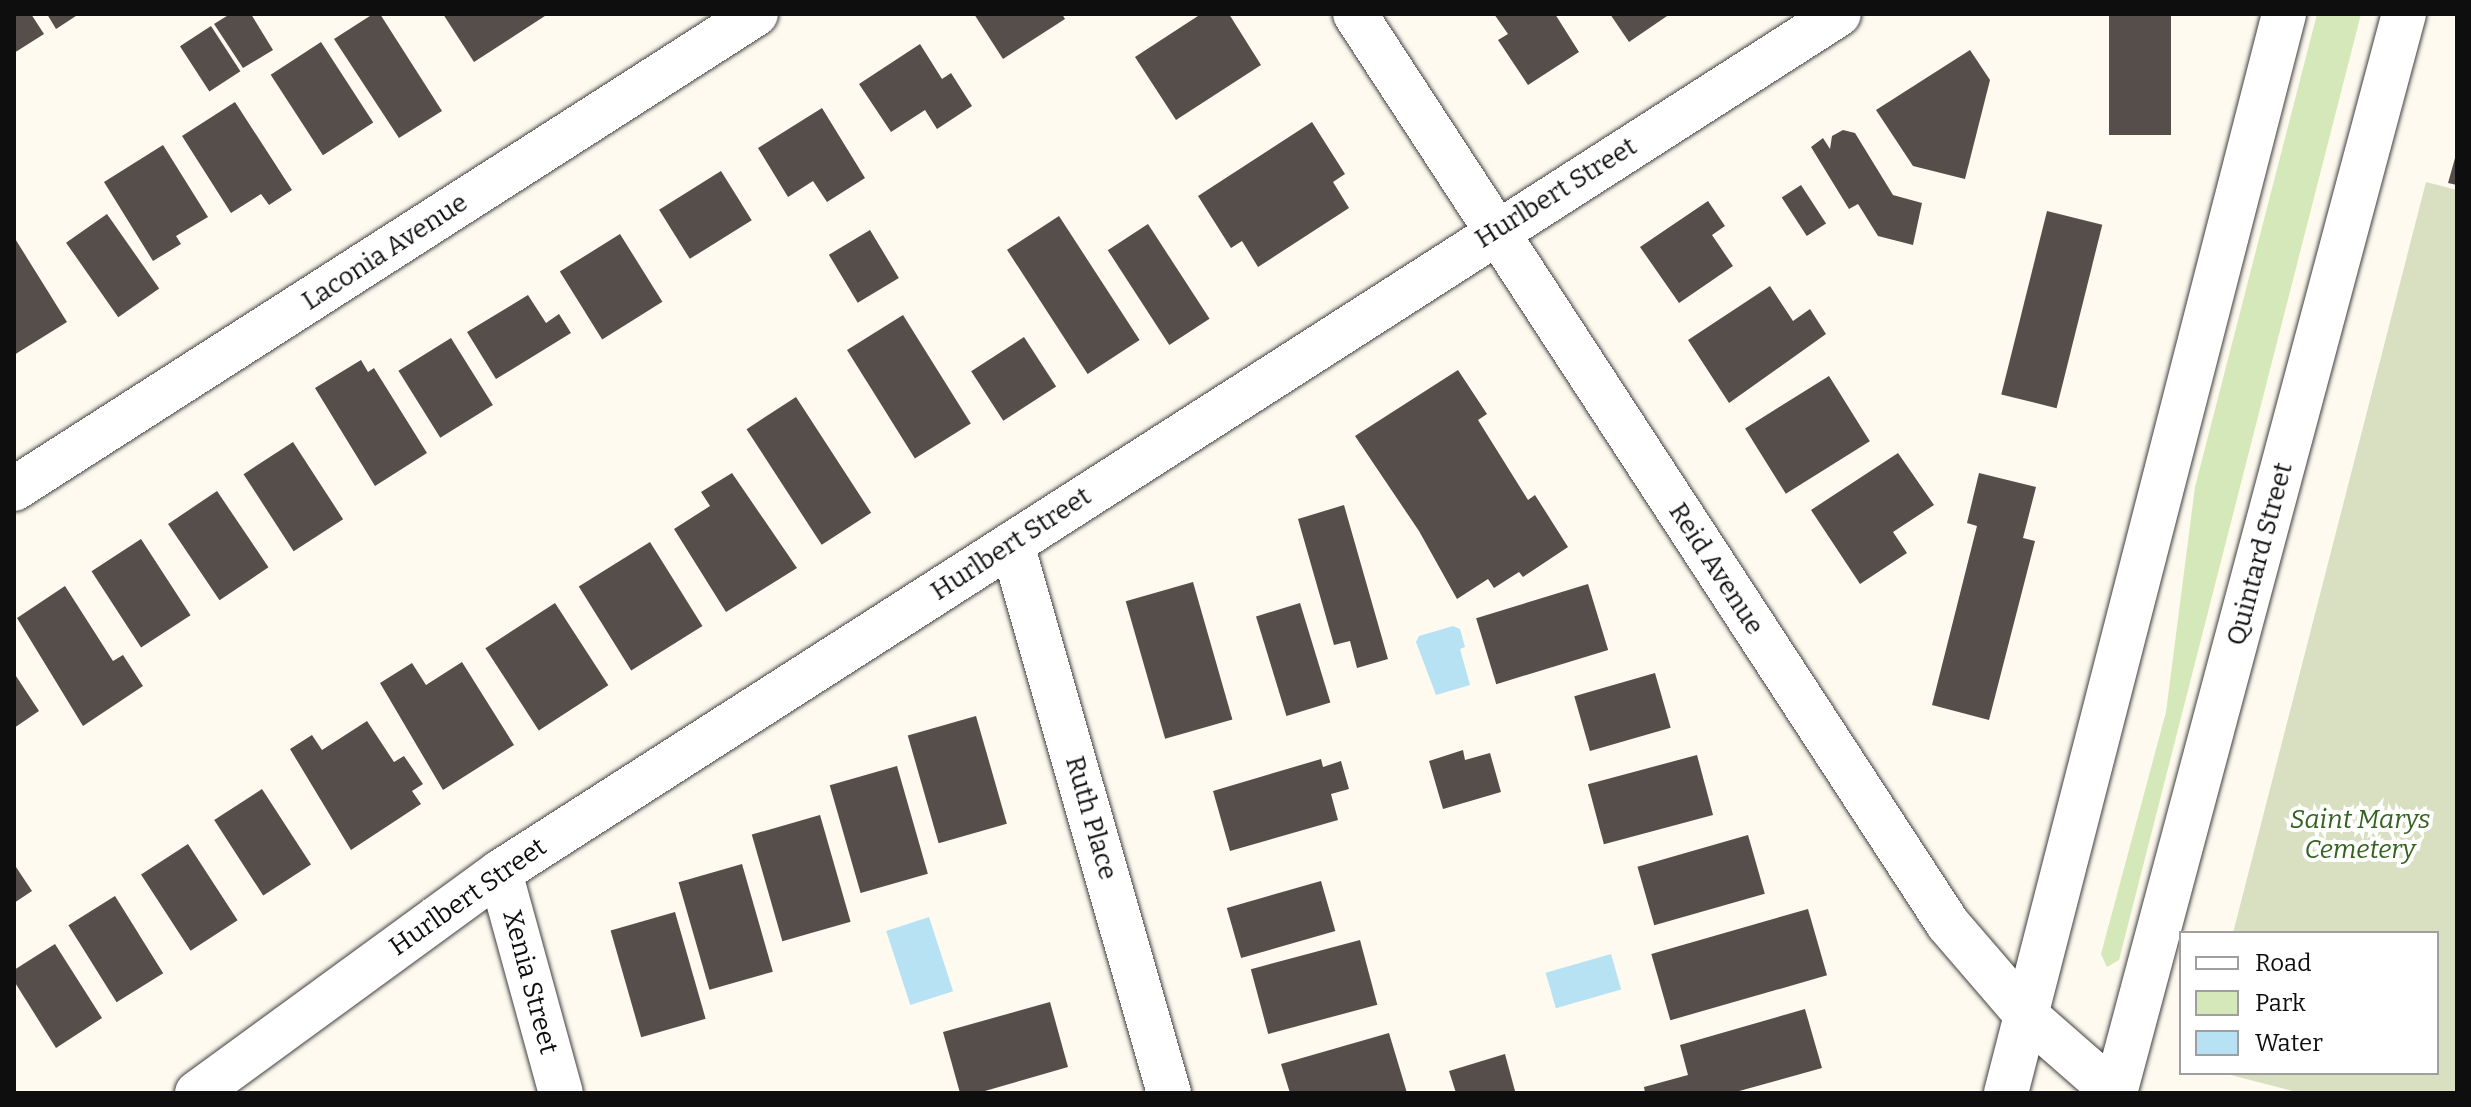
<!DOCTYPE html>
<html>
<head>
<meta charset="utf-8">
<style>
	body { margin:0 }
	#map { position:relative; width:2471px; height:1107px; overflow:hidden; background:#fefaef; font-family:Bitter,serif }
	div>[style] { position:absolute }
	.green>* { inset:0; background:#d5e8ba }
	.cemetery>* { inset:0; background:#d8e0c1 }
	.water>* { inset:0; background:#b6e2f4; transform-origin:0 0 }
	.building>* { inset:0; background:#564e4b; transform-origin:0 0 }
	.roads { filter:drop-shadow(0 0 2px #414141) drop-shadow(0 0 2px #414141) }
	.street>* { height:44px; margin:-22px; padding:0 22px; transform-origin:22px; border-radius:22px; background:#fff }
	span { translate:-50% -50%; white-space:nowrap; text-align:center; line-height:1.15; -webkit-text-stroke:8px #fff; paint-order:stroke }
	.street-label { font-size:26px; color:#0e0e0e }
	.park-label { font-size:26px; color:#346320; font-style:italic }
	.frame { position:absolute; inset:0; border:16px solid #0e0e0e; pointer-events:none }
	.legend { position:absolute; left:2179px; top:931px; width:260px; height:144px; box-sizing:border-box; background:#fff; border:2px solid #9f9f9f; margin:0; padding:10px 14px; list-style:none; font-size:24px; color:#0e0e0e }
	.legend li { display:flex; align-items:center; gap:16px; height:40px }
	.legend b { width:40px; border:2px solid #9f9f9f }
</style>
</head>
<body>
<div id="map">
	<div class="green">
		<div style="clip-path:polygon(2317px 14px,2361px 14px,2119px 960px,2107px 967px,2101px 954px,2166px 712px,2195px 487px)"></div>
	</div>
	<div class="cemetery">
		<div style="clip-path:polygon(2426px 182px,2457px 190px,2457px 1093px,2301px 1093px,2223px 1073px,2437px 1073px,2437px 933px,2233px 933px)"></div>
	</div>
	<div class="water">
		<div style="clip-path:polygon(1453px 626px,1460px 629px,1465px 647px,1460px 649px,1470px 685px,1436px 695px,1416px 642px,1419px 636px)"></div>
		<div style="left:929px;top:917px;width:78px;height:45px;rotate:72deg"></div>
		<div style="left:1611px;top:954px;width:37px;height:68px;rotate:74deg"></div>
	</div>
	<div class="building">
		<div style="clip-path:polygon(14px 14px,31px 14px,44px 34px,14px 53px)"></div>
		<div style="clip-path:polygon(47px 14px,79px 14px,56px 29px)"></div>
		<div style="clip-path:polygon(230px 14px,251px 14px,273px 50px,243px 68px,214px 24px)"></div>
		<div style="clip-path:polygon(373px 14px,380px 14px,442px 111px,399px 138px,334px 39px)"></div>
		<div style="clip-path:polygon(443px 14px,548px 14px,474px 62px)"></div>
		<div style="clip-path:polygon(974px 14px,1062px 14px,1065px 19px,1003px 59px)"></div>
		<div style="clip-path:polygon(1201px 14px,1229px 14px,1261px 65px,1176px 120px,1135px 57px)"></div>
		<div style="clip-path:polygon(1494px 14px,1555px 14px,1579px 52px,1528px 85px,1498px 40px,1508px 34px)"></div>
		<div style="clip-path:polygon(1610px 14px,1670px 14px,1629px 42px)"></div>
		<div style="left:2109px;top:14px;width:62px;height:121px"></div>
		<div style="left:211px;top:26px;width:54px;height:37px;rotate:57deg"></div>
		<div style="left:321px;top:42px;width:96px;height:60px;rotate:57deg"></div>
		<div style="clip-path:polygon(920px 44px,942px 79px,951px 73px,972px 106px,937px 129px,925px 110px,891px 132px,859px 84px)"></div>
		<div style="clip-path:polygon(1970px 50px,1990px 80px,1965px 179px,1913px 166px,1876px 110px)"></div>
		<div style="clip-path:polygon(235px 102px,292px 190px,269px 205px,261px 194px,231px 213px,182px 136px)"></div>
		<div style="clip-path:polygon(822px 108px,865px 178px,827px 202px,813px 181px,788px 197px,758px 148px)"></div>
		<div style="clip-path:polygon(1312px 122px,1345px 174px,1333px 182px,1349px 208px,1258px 267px,1242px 241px,1231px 248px,1198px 196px)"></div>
		<div style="clip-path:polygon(1843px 130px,1855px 133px,1893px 195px,1922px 203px,1913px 245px,1878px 236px,1858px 204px,1849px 209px,1811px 147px,1823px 138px,1830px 149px,1832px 136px)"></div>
		<div style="clip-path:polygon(163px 145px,208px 217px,176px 236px,181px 244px,153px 261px,104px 182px)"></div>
		<div style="clip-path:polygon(2457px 151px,2457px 185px,2448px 183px)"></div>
		<div style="left:721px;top:171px;width:58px;height:73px;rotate:58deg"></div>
		<div style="left:1801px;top:185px;width:46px;height:23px;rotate:57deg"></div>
		<div style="clip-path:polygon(1708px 201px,1725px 226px,1712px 235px,1733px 266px,1679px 303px,1640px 247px)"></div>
		<div style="left:2047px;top:211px;width:57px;height:189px;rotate:14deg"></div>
		<div style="left:107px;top:214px;width:91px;height:50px;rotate:55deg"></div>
		<div style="left:1059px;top:216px;width:148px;height:62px;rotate:57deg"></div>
		<div style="left:1148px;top:224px;width:113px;height:48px;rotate:57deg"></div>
		<div style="left:870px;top:230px;width:56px;height:48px;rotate:59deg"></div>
		<div style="left:620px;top:234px;width:80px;height:71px;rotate:58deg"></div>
		<div style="clip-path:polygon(14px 237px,67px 322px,14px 355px)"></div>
		<div style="clip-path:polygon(1770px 286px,1793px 321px,1810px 309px,1826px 334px,1729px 403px,1688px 340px)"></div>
		<div style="clip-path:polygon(528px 295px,546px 323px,559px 314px,571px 333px,496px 379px,467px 332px)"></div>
		<div style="left:903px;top:315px;width:128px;height:66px;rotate:58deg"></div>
		<div style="left:1024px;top:337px;width:59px;height:63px;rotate:57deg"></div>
		<div style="left:451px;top:338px;width:79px;height:62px;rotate:58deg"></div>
		<div style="clip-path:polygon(361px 360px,368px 372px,374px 368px,427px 453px,375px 486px,315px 388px)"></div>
		<div style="clip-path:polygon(1458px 370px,1487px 414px,1478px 420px,1528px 500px,1535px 495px,1568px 547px,1523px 577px,1519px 572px,1494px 588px,1488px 579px,1457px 599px,1419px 531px,1355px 436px)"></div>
		<div style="left:1829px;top:376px;width:77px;height:99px;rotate:58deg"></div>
		<div style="left:796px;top:397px;width:138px;height:59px;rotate:57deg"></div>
		<div style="left:293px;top:442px;width:92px;height:59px;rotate:57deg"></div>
		<div style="clip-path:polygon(1898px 453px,1934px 505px,1893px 532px,1907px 553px,1860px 584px,1811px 510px)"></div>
		<div style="clip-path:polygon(732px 473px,797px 568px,726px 612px,674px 529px,710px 506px,701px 492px)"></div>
		<div style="clip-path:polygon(1979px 473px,2036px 487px,2023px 538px,2035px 541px,1989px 720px,1932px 705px,1977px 526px,1967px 523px)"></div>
		<div style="left:217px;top:491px;width:92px;height:59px;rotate:56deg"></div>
		<div style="clip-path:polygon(1344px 505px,1388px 659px,1357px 668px,1350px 641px,1334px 645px,1298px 519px)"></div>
		<div style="left:141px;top:539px;width:91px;height:59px;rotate:57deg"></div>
		<div style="left:650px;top:542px;width:99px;height:84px;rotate:58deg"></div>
		<div style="left:1193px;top:582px;width:143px;height:70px;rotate:74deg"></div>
		<div style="left:1588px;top:584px;width:69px;height:117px;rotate:73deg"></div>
		<div style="clip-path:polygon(65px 586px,113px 661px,123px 655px,143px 686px,83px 726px,17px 618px)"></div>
		<div style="left:555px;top:603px;width:98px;height:83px;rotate:57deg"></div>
		<div style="left:1300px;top:603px;width:104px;height:46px;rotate:73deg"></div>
		<div style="clip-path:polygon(462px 662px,514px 745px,443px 790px,380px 683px,412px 663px,426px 685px)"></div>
		<div style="clip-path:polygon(14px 673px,39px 711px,14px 728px)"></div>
		<div style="left:1655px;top:673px;width:57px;height:84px;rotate:74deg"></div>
		<div style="left:976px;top:716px;width:112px;height:71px;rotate:74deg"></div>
		<div style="clip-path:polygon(367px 721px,394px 762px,404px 756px,423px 784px,412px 791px,421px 804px,351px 850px,290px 749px,312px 735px,322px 750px)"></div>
		<div style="clip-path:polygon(1463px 750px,1465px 760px,1490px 753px,1501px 792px,1443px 809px,1429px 761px)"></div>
		<div style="left:1697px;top:755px;width:62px;height:113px;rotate:75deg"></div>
		<div style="clip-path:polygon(1321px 759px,1323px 767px,1341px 761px,1349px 789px,1331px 794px,1338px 820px,1230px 851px,1213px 791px)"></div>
		<div style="left:897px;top:766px;width:112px;height:70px;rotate:74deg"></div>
		<div style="left:262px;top:789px;width:90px;height:57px;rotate:57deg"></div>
		<div style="left:820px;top:815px;width:111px;height:71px;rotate:74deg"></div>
		<div style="left:1748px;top:835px;width:61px;height:115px;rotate:74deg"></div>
		<div style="left:188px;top:844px;width:91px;height:56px;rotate:57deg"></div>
		<div style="clip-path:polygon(14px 864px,32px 891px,14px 903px)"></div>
		<div style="left:742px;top:864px;width:112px;height:66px;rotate:74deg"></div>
		<div style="left:1321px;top:881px;width:52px;height:98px;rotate:74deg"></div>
		<div style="left:115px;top:896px;width:91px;height:55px;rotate:58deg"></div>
		<div style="left:1808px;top:909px;width:69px;height:163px;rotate:74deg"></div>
		<div style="left:675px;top:912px;width:111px;height:67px;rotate:74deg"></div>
		<div style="left:1360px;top:940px;width:67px;height:113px;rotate:75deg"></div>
		<div style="clip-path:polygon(55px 944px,102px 1018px,56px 1048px,14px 981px,14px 970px)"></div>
		<div style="clip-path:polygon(1050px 1002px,1068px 1067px,978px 1093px,960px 1093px,943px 1032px)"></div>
		<div style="clip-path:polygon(1805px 1009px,1822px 1068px,1732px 1093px,1645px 1093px,1644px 1087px,1688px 1075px,1680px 1045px)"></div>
		<div style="clip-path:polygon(1389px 1033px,1407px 1093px,1290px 1093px,1281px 1064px)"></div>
		<div style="clip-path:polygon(1505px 1054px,1515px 1091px,1456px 1093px,1449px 1071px)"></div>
	</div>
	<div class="roads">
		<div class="street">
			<div style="left:1355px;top:14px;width:1086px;rotate:56.91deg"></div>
			<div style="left:1948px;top:924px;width:121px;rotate:49.3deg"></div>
			<div style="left:2027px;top:1016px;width:117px;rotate:41.2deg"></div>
			<div style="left:2115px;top:1093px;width:1117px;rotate:-75.01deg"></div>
			<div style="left:14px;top:489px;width:881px;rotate:-32.63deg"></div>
			<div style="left:1012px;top:544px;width:571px;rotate:74.04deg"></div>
			<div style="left:500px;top:872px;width:229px;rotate:74.6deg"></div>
			<div style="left:197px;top:1093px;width:375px;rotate:-36.1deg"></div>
			<div style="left:500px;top:872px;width:1590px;rotate:-32.65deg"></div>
			<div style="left:2006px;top:1093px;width:1114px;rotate:-75.55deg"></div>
		</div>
	</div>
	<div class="street-label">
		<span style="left:1556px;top:193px;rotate:-32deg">Hurlbert Street</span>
		<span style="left:385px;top:252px;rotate:-33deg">Laconia Avenue</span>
		<span style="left:1011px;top:544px;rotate:-33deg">Hurlbert Street</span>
		<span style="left:2260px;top:554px;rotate:-75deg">Quintard Street</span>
		<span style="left:1716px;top:569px;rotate:57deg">Reid Avenue</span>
		<span style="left:1091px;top:818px;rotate:74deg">Ruth Place</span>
		<span style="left:468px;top:897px;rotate:-35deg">Hurlbert Street</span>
		<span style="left:530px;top:982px;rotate:75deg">Xenia Street</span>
	</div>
	<div class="park-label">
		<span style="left:2360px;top:835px">Saint Marys<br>Cemetery</span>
	</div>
	<div class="frame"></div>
	<ul class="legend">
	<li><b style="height:10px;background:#fff"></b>Road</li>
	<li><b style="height:22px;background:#d5e8ba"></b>Park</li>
	<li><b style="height:22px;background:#b6e2f4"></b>Water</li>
	</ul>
</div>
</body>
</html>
